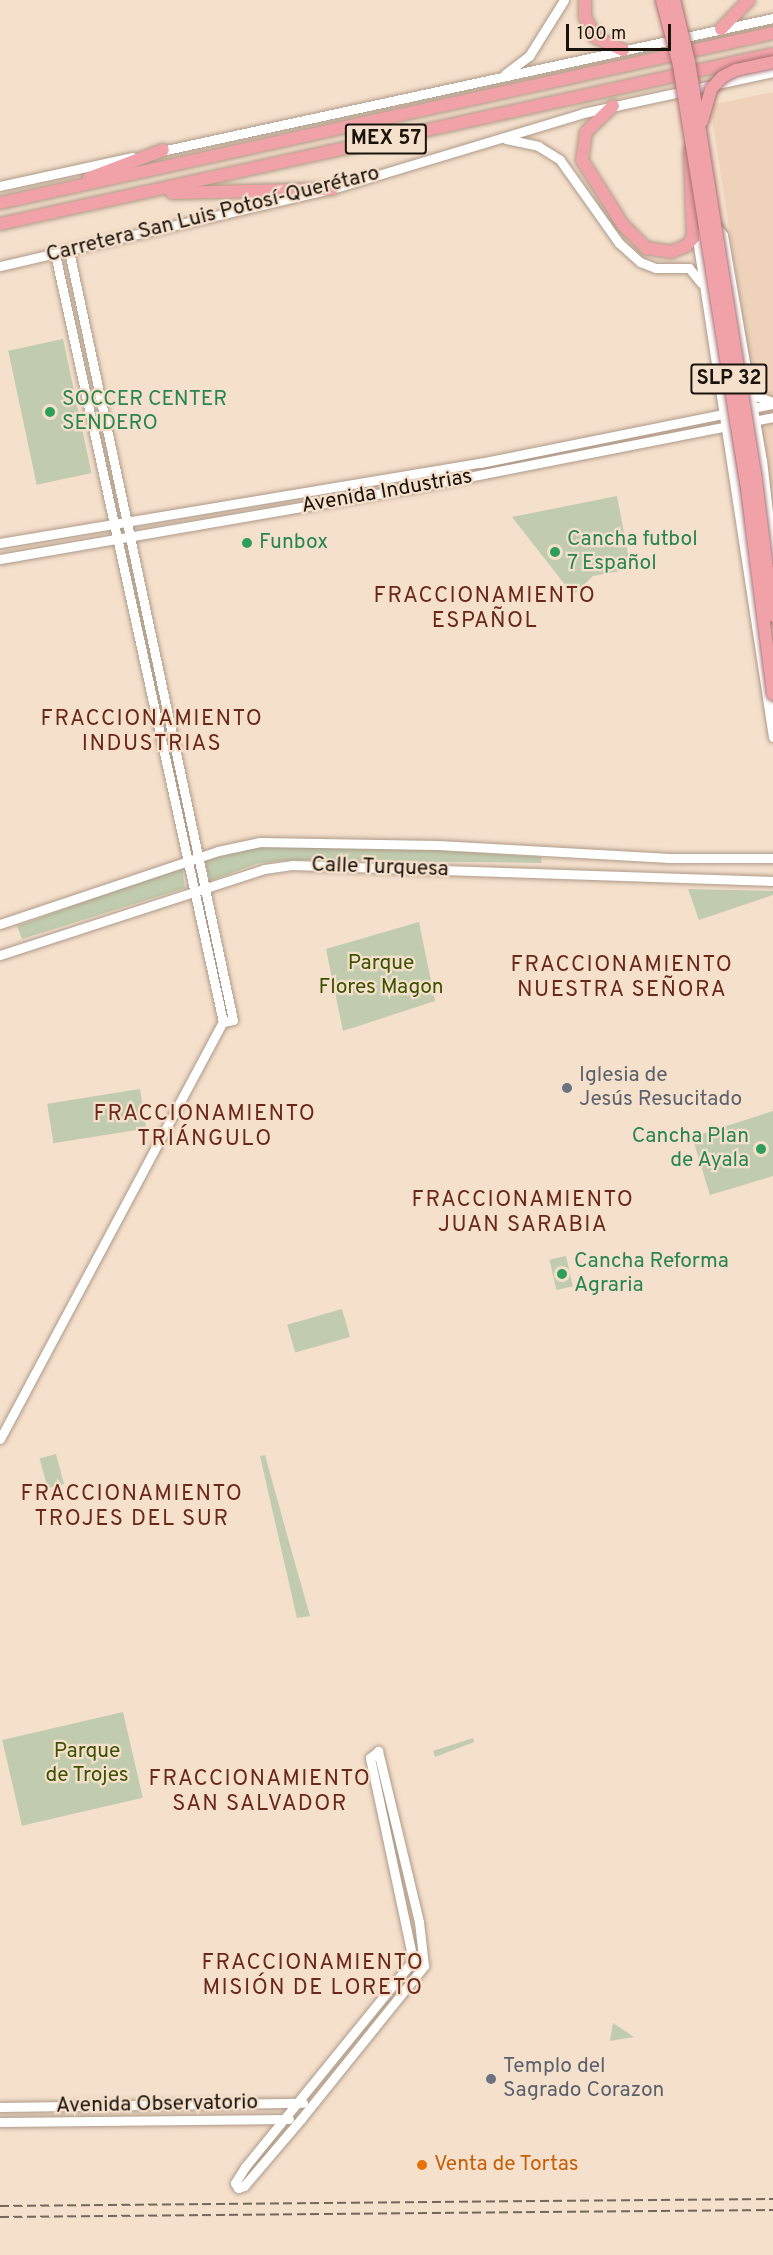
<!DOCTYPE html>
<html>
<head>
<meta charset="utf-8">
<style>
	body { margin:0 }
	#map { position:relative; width:773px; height:2255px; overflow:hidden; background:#f5e0cc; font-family:Overpass,sans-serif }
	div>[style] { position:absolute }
	.built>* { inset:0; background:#eed3ba }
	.green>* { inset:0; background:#c0ccad; transform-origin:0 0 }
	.roads { filter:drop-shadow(0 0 2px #ae9a88) drop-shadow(0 0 2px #ae9a88) }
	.secondary>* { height:9px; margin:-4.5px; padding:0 4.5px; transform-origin:4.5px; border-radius:4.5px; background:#fff }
	.highway>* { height:12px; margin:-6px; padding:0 6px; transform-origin:6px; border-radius:6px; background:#f1a2a9 }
	.rail>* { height:2px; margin-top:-1px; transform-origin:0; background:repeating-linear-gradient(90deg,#73665a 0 9px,transparent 0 13.5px) }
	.bridges { filter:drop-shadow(0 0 2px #a67072) drop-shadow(0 0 2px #a67072) }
	.highway-bridge>* { height:12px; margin:-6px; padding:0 6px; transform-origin:6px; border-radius:6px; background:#f1a2a9 }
	.dots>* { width:16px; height:16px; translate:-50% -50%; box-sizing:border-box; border:3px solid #f5e0cc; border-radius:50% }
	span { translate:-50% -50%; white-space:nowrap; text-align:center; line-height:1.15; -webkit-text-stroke:4.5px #f5e0cc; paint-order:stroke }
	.shield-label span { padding:2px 4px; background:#f5e0cc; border:2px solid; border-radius:4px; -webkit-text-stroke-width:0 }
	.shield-label { font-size:20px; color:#1a130c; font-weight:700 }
	.street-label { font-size:21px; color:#1a130c }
	.leisure-label { font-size:21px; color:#27864d }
	.left { translate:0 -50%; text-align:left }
	.right { translate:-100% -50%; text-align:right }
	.park-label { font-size:21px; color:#3d5200 }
	.worship-label { font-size:21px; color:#5b616d }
	.food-label { font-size:21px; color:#c56008 }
	.neighbourhood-label { font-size:22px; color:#6b2719; letter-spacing:1.5px }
	.scale { position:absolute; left:566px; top:24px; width:105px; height:27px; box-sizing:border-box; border:3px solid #1a130c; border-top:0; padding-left:8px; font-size:18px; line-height:21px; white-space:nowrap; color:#1a130c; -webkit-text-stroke:4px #f5e0cc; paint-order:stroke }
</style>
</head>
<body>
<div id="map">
	<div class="built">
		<div style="clip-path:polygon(773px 92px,773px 509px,710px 105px)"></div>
	</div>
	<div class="green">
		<div style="left:63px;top:339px;width:137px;height:56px;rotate:78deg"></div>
		<div style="clip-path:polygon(617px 496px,631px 569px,593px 576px,573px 595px,512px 517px)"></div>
		<div style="clip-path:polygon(382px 847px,541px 857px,542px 863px,293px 860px,259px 863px,210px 881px,205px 861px,254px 848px)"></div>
		<div style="clip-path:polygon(182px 867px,185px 888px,22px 939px,17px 926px)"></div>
		<div style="clip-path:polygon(688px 889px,773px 891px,773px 895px,699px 920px)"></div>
		<div style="clip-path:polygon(419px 922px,435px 1001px,343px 1031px,326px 949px)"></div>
		<div style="left:140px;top:1089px;width:40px;height:94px;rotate:81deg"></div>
		<div style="clip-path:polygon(773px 1111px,773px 1176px,710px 1195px,692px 1137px)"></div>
		<div style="left:566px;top:1256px;width:31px;height:17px;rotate:77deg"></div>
		<div style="left:342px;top:1309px;width:29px;height:57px;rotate:74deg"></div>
		<div style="left:56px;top:1454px;width:31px;height:17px;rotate:75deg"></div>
		<div style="clip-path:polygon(265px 1455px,291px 1549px,310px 1616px,297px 1618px,260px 1456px)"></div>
		<div style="left:123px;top:1712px;width:88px;height:124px;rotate:77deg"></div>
		<div style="clip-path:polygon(473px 1738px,474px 1742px,435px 1757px,433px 1751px)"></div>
		<div style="clip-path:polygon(613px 2023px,634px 2037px,610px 2041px)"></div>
	</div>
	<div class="roads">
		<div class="secondary">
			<div style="left:505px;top:74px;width:30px;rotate:-37deg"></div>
			<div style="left:529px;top:56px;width:66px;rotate:-58deg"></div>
			<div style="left:506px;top:139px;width:33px;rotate:12deg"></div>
			<div style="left:538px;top:146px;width:26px;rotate:32deg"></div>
			<div style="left:560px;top:160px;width:102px;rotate:54.6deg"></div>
			<div style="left:619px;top:243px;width:28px;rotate:42deg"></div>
			<div style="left:640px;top:262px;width:17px;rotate:21deg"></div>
			<div style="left:656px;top:268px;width:33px"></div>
			<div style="left:689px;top:268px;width:19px;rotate:51deg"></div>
			<div style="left:157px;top:152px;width:630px;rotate:-12.27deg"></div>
			<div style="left:0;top:186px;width:135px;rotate:-12.4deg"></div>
			<div style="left:716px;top:226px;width:11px;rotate:52deg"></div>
			<div style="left:723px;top:235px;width:228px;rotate:80.2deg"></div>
			<div style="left:762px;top:460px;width:98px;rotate:83.5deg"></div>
			<div style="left:696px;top:232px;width:511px;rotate:81.33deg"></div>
			<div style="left:55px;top:254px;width:786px;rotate:77.66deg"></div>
			<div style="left:0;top:266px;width:341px;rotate:-13.1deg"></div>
			<div style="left:332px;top:189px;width:262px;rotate:-16.8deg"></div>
			<div style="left:583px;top:113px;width:194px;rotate:-12.2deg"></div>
			<div style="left:749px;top:385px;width:16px;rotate:50deg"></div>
			<div style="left:759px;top:397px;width:15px;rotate:20deg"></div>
			<div style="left:0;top:543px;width:487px;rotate:-9.5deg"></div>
			<div style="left:480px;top:463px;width:299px;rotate:-11.4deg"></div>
			<div style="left:0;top:559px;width:413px;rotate:-9.8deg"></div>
			<div style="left:407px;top:489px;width:373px;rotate:-11.1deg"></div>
			<div style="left:0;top:924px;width:230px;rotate:-18.5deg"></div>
			<div style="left:218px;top:851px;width:43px;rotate:-12.1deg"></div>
			<div style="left:260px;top:842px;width:178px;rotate:1deg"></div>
			<div style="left:438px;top:845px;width:232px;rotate:3.2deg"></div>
			<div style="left:670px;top:858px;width:103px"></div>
			<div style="left:0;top:955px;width:278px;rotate:-18deg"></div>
			<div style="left:264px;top:869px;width:28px;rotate:-8deg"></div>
			<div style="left:292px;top:865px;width:481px;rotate:1.9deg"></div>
			<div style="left:0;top:1439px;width:473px;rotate:-61.9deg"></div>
			<div style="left:223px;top:1022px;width:10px;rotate:-11deg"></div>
			<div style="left:233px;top:1020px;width:786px;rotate:-102.04deg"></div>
			<div style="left:378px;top:1751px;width:176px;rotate:76.5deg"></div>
			<div style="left:419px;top:1922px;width:44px;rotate:83.5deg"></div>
			<div style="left:424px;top:1966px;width:196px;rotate:128.8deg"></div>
			<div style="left:301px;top:2119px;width:88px;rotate:130.4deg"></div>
			<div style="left:244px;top:2186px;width:6px;rotate:162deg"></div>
			<div style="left:238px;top:2188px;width:6px;rotate:-121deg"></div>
			<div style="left:235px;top:2183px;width:19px;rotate:-58deg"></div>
			<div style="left:245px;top:2167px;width:267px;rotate:-50.9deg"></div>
			<div style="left:413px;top:1960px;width:207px;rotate:-102deg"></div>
			<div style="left:370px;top:1758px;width:11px;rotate:-41deg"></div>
			<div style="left:0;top:2107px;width:303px;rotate:-0.8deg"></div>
			<div style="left:0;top:2122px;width:289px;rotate:-0.6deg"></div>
		</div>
		<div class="highway">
			<div style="left:585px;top:0;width:17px;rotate:90deg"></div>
			<div style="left:585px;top:17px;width:22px;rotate:63deg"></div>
			<div style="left:595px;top:37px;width:31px;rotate:25deg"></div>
			<div style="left:721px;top:29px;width:40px;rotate:-46deg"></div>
			<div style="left:613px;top:106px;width:37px;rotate:136deg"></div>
			<div style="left:586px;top:132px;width:28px;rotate:98deg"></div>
			<div style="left:582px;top:160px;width:77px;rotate:57.8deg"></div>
			<div style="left:623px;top:225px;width:33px;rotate:45deg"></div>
			<div style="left:646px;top:248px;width:25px;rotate:9deg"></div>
			<div style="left:671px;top:252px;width:16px;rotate:-22deg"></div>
			<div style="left:686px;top:246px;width:11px;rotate:-49deg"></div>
			<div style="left:693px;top:238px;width:87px;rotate:-92deg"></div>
			<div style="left:89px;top:178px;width:79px;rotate:-20.7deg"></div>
			<div style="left:172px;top:193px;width:160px;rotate:-1.4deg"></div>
			<div style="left:0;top:203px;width:791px;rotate:-12.4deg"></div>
			<div style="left:0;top:224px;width:791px;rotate:-12.4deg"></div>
		</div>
	</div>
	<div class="rail">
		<div style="left:0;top:2206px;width:773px;rotate:-0.52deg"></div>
		<div style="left:0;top:2217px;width:773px;rotate:-0.52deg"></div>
	</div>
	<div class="bridges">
		<div class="highway-bridge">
			<div style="left:662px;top:0;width:67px;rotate:75.3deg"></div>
			<div style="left:679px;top:65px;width:422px;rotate:80.9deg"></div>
			<div style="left:746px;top:482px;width:214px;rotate:82.7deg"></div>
			<div style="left:674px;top:0;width:64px;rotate:76.4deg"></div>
			<div style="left:689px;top:62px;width:424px;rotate:80.9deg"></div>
			<div style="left:756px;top:481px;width:136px;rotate:82.8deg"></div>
			<div style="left:702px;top:121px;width:33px;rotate:-74deg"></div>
			<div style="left:711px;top:89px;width:16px;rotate:-47deg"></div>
			<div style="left:722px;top:77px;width:16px;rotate:-27deg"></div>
			<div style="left:736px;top:70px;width:38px;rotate:-12deg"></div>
		</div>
	</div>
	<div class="dots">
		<div style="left:50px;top:412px;background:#2e9e5b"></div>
		<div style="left:247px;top:543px;background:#2e9e5b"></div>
		<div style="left:555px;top:552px;background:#2e9e5b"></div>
		<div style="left:567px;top:1088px;background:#6b7280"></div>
		<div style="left:761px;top:1149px;background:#2e9e5b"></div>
		<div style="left:562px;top:1274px;background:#2e9e5b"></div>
		<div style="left:491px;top:2079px;background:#6b7280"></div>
		<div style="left:422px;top:2165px;background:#e8710a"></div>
	</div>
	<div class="shield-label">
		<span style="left:386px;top:139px">MEX 57</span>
		<span style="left:729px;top:379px">SLP 32</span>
	</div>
	<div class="street-label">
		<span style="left:213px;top:215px;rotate:-14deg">Carretera San Luis Potosí-Querétaro</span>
		<span style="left:387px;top:492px;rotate:-10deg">Avenida Industrias</span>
		<span style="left:380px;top:868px;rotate:2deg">Calle Turquesa</span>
		<span style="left:157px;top:2105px;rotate:-1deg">Avenida Observatorio</span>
	</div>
	<div class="leisure-label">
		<span class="left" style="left:62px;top:412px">SOCCER CENTER<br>SENDERO</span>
		<span class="left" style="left:567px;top:552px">Cancha futbol<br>7 Español</span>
		<span class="left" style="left:259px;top:543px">Funbox</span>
		<span class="right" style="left:749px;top:1149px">Cancha Plan<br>de Ayala</span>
		<span class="left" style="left:574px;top:1274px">Cancha Reforma<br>Agraria</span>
	</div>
	<div class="park-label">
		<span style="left:381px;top:976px">Parque<br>Flores Magon</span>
		<span style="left:87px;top:1764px">Parque<br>de Trojes</span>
	</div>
	<div class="worship-label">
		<span class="left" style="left:579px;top:1088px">Iglesia de<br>Jesús Resucitado</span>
		<span class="left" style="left:503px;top:2079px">Templo del<br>Sagrado Corazon</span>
	</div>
	<div class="food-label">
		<span class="left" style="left:434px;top:2165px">Venta de Tortas</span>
	</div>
	<div class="neighbourhood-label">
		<span style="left:485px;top:609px">FRACCIONAMIENTO<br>ESPAÑOL</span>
		<span style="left:152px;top:732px">FRACCIONAMIENTO<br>INDUSTRIAS</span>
		<span style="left:622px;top:978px">FRACCIONAMIENTO<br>NUESTRA SEÑORA</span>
		<span style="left:205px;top:1127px">FRACCIONAMIENTO<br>TRIÁNGULO</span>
		<span style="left:523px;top:1213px">FRACCIONAMIENTO<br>JUAN SARABIA</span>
		<span style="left:132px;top:1507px">FRACCIONAMIENTO<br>TROJES DEL SUR</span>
		<span style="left:260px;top:1792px">FRACCIONAMIENTO<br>SAN SALVADOR</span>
		<span style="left:313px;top:1976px">FRACCIONAMIENTO<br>MISIÓN DE LORETO</span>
	</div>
	<div class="scale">100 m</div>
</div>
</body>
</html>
